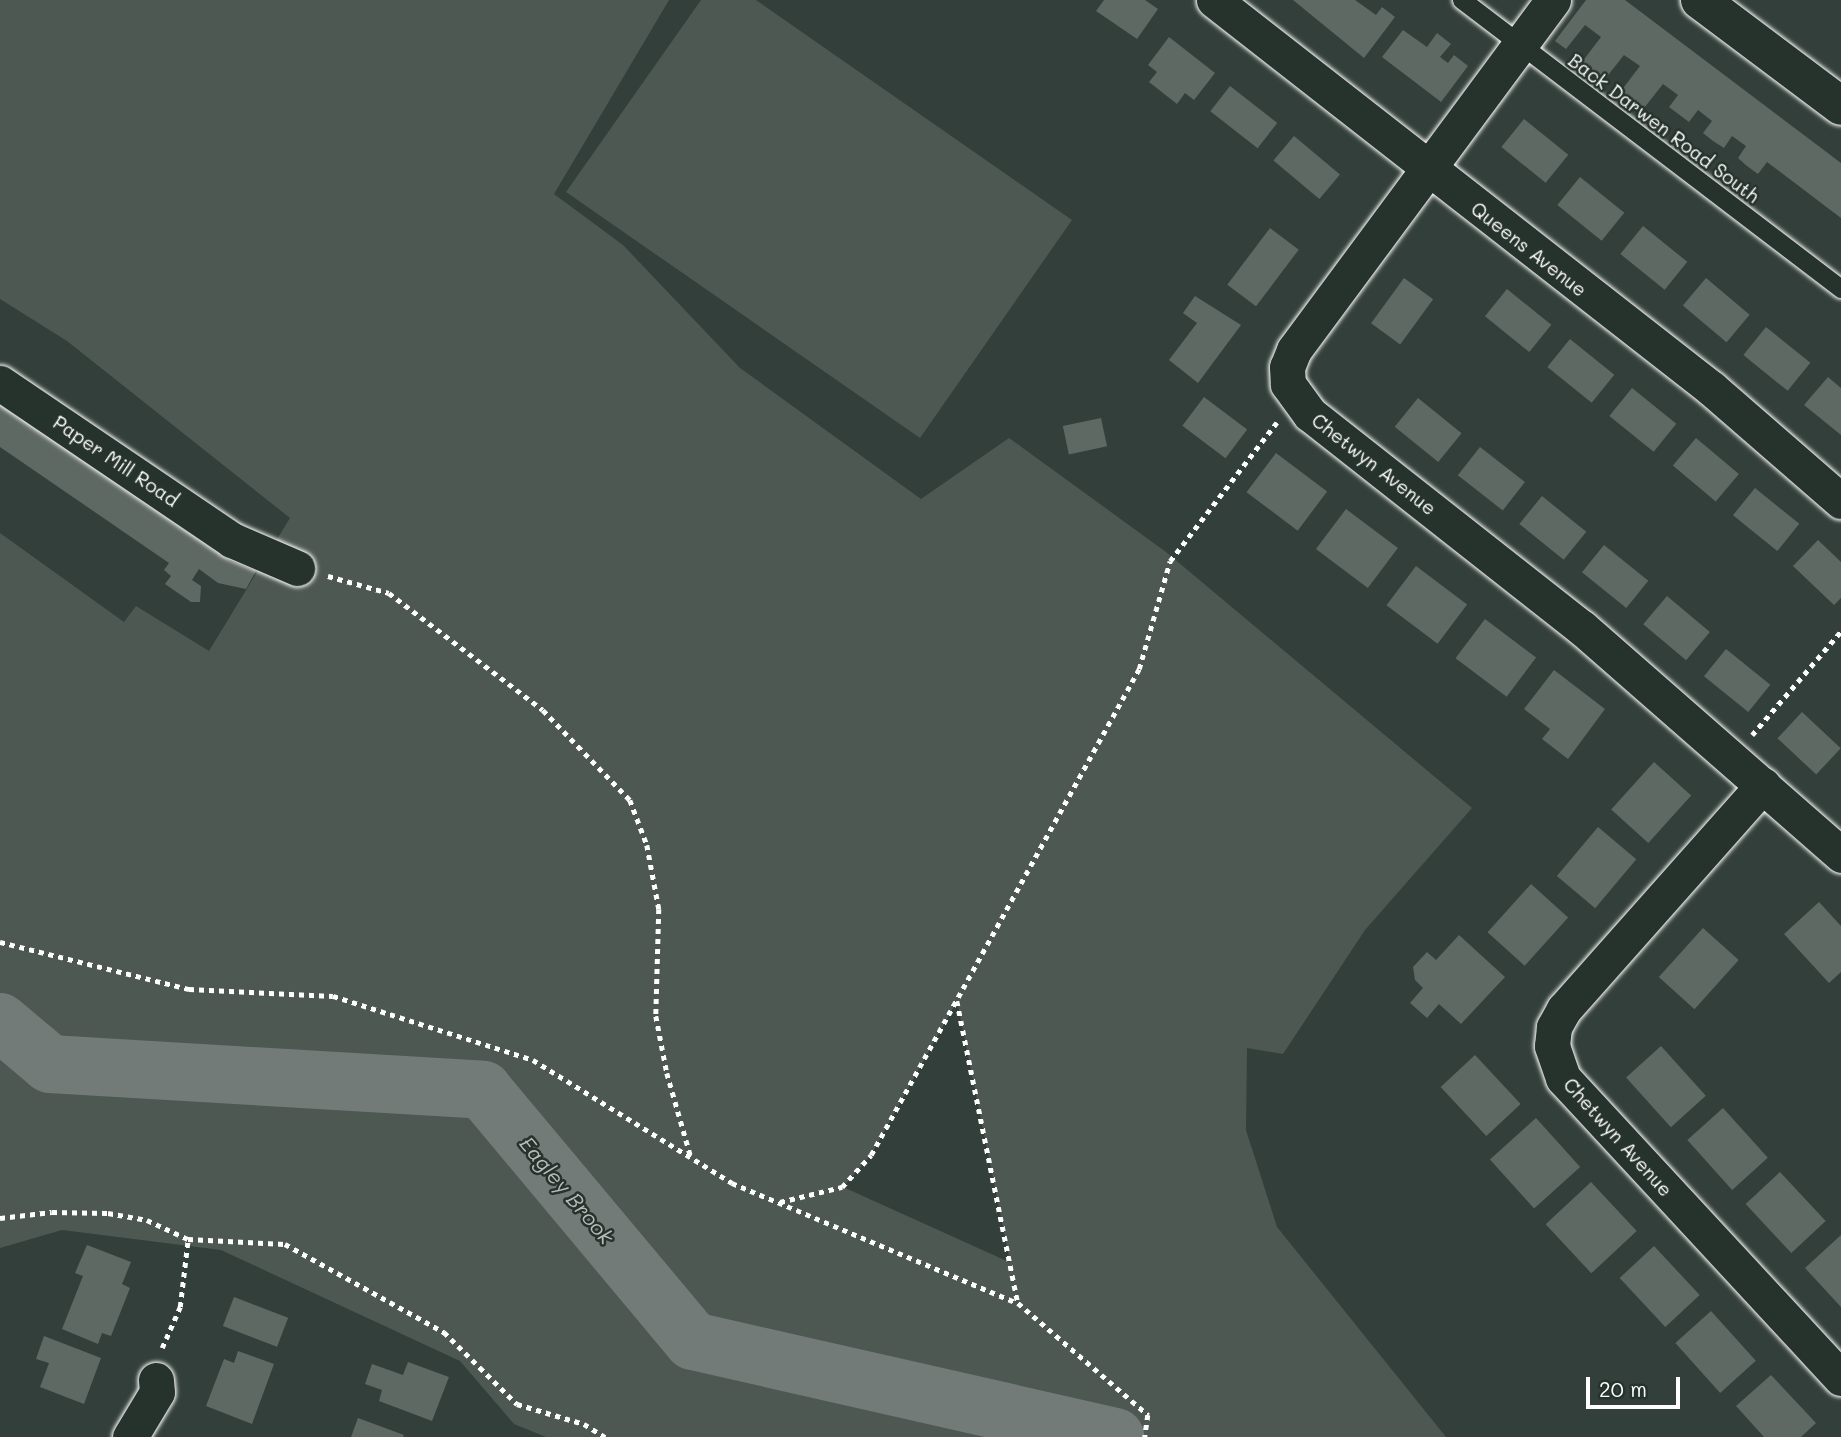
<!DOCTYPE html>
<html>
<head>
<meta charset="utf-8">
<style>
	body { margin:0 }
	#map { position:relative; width:1841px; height:1437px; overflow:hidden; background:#333f3a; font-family:Mali,sans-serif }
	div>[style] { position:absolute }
	.green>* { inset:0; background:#4d5853 }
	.river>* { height:58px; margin:-29px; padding:0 29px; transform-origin:29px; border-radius:29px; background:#737b78 }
	.building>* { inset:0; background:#5f6964; transform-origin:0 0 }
	.path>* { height:4.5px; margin-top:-2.25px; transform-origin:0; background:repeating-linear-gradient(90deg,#fff 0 5px,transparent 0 10px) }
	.roads { filter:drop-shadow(0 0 2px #fff) drop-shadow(0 0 2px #fff) }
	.lane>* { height:18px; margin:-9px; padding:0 9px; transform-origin:9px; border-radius:9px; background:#26332d }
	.street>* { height:35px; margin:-17.5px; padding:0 17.5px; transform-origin:17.5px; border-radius:17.5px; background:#26332d }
	.secondary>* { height:38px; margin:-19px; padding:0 19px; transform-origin:19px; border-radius:19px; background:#26332d }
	span { translate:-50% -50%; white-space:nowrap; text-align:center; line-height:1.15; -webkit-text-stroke:5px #26332d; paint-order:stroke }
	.street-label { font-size:19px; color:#fff }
	.water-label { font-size:21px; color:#b9bdbc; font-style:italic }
	.scale { position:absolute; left:1586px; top:1377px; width:94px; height:32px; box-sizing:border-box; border:4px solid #fff; border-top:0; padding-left:9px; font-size:21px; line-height:24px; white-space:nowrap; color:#fff; -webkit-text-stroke:5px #26332d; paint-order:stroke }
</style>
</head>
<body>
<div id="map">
	<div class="green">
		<div style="clip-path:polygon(evenodd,0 0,669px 0,554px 194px,623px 245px,740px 368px,921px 499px,1009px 438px,1166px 552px,1472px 808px,1365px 930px,1283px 1054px,1247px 1048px,1246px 1130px,1277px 1227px,1446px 1437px,546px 1437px,514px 1424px,460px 1361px,221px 1250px,62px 1230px,0 1248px,0 533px,124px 622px,136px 606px,209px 651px,290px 518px,67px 341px,0 299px,0 0,957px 1001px,1010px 1262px,1009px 1262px,843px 1187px,871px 1155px,957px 1001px)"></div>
		<div style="clip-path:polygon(701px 0,756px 0,1072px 220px,920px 438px,566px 192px)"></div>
	</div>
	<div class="river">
		<div style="left:0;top:1022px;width:65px;rotate:40deg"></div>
		<div style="left:50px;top:1064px;width:434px;rotate:3.4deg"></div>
		<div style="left:483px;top:1090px;width:327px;rotate:50.1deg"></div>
		<div style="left:693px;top:1341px;width:433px;rotate:12.8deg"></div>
	</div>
	<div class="building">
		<div style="clip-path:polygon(1104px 0,1145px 0,1158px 9px,1137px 39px,1096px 11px)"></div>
		<div style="clip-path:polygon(1293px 0,1355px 0,1376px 15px,1382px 7px,1395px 17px,1364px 58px)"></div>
		<div style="clip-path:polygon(1586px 0,1625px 0,1841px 163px,1841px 218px,1767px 162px,1758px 174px,1747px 166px,1738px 158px,1746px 146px,1732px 136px,1724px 148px,1713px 141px,1703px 133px,1712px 121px,1698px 110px,1689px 122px,1669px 107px,1678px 95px,1663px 84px,1644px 108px,1621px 91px,1640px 66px,1624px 55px,1605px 79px,1582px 62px,1601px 37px,1585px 25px,1566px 49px,1555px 41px)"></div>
		<div style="clip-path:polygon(1403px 30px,1427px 47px,1437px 33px,1451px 44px,1440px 57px,1448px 63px,1454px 55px,1468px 66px,1441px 102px,1382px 57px)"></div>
		<div style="clip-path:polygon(1169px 37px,1215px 73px,1194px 100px,1185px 93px,1177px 104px,1149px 82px,1157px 72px,1148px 65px)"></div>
		<div style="left:1230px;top:86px;width:60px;height:32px;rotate:38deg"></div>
		<div style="left:1524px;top:119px;width:57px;height:36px;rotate:39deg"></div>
		<div style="left:1294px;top:136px;width:60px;height:32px;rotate:40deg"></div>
		<div style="left:1580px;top:177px;width:57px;height:36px;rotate:39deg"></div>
		<div style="left:1643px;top:226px;width:57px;height:36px;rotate:39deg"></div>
		<div style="left:1270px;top:228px;width:36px;height:71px;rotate:37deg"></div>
		<div style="left:1404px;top:278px;width:36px;height:56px;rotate:36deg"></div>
		<div style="left:1706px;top:278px;width:57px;height:36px;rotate:40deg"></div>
		<div style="left:1507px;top:289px;width:57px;height:35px;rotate:39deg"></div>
		<div style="clip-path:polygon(1195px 296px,1241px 325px,1198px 383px,1169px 360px,1197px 323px,1183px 313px)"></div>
		<div style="left:1766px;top:327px;width:57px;height:36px;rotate:39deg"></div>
		<div style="left:1570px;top:339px;width:57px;height:36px;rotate:39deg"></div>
		<div style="clip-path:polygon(1828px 377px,1841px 388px,1841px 435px,1804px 405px)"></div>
		<div style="left:1632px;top:388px;width:57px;height:36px;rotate:39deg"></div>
		<div style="left:1204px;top:397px;width:54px;height:36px;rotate:37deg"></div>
		<div style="left:1418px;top:398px;width:56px;height:37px;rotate:39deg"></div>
		<div style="clip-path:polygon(0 403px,230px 561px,256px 571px,246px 589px,218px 583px,199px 569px,192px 580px,201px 586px,200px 602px,191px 602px,165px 584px,171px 576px,164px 570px,169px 563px,0 447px)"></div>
		<div style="left:1101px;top:418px;width:29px;height:39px;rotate:78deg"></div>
		<div style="left:1696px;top:438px;width:56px;height:36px;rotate:40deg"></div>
		<div style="left:1480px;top:447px;width:57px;height:36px;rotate:38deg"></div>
		<div style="left:1276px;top:453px;width:64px;height:49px;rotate:37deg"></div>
		<div style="left:1755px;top:488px;width:57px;height:35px;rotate:39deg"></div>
		<div style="left:1542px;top:496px;width:57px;height:36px;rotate:39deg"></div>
		<div style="left:1346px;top:509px;width:65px;height:50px;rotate:37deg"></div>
		<div style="clip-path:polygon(1818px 540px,1841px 562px,1841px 598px,1834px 605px,1793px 566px)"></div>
		<div style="left:1604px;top:545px;width:57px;height:35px;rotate:39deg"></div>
		<div style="left:1416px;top:566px;width:64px;height:49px;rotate:37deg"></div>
		<div style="left:1667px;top:596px;width:56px;height:37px;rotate:40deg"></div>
		<div style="left:1485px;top:619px;width:64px;height:49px;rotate:37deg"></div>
		<div style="left:1726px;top:649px;width:57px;height:35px;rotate:39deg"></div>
		<div style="clip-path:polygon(1554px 670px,1605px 709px,1568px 759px,1542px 739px,1550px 729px,1524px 709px)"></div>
		<div style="left:1802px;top:712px;width:53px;height:36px;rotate:43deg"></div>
		<div style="left:1654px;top:762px;width:50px;height:64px;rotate:42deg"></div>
		<div style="left:1598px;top:827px;width:50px;height:64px;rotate:40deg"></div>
		<div style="left:1531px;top:884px;width:50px;height:65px;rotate:42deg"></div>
		<div style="clip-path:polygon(1819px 902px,1841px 926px,1841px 972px,1829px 983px,1784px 934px)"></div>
		<div style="left:1703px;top:928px;width:48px;height:66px;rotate:42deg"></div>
		<div style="clip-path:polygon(1459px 935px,1505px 977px,1461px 1024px,1439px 1004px,1427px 1018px,1410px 1003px,1423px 988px,1415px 980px,1413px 967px,1427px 952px,1436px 960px)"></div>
		<div style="left:1661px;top:1046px;width:67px;height:47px;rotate:48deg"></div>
		<div style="left:1475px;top:1055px;width:67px;height:47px;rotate:47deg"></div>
		<div style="left:1723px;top:1108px;width:67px;height:48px;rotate:48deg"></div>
		<div style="left:1536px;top:1118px;width:66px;height:62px;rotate:48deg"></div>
		<div style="left:1780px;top:1172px;width:67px;height:47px;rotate:47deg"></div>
		<div style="left:1591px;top:1182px;width:67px;height:62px;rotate:47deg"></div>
		<div style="clip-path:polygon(1841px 1235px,1841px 1307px,1805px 1268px)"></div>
		<div style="clip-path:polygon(87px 1245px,131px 1262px,122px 1284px,130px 1288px,111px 1336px,102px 1333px,98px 1344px,62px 1329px,83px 1276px,75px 1273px)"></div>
		<div style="left:1654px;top:1246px;width:67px;height:47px;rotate:47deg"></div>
		<div style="left:234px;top:1297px;width:58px;height:31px;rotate:21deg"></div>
		<div style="left:1711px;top:1311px;width:67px;height:48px;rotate:48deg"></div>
		<div style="clip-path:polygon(44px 1336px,101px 1358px,84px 1404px,40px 1387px,49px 1363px,36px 1359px)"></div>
		<div style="clip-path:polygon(238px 1351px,274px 1364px,252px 1424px,206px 1406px,224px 1359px,234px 1363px)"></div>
		<div style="clip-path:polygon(408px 1362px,449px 1377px,432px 1421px,379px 1401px,382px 1390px,365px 1384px,372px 1364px,403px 1375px)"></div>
		<div style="clip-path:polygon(1771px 1375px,1816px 1423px,1801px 1437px,1764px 1437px,1736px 1406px)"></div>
		<div style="clip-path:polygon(358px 1418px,404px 1435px,403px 1437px,351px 1437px)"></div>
	</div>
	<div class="path">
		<div style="left:328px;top:576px;width:63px;rotate:15.6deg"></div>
		<div style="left:389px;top:593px;width:193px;rotate:37.2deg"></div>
		<div style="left:543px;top:710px;width:125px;rotate:46deg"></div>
		<div style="left:630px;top:800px;width:48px;rotate:69.3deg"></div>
		<div style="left:647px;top:845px;width:65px;rotate:79.4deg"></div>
		<div style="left:659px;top:909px;width:107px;rotate:91.6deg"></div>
		<div style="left:656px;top:1016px;width:58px;rotate:79.1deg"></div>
		<div style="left:667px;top:1073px;width:87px;rotate:74.1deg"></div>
		<div style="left:1752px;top:735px;width:137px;rotate:-49.4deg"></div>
		<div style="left:0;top:942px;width:195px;rotate:14deg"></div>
		<div style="left:189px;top:989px;width:144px;rotate:2.8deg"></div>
		<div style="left:333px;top:996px;width:210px;rotate:17.7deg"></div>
		<div style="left:533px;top:1060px;width:234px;rotate:31.7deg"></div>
		<div style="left:732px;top:1183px;width:310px;rotate:22.8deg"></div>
		<div style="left:1018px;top:1303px;width:172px;rotate:40.7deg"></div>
		<div style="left:1148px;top:1415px;width:22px;rotate:98deg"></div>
		<div style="left:957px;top:1001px;width:308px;rotate:78.6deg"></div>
		<div style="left:780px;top:1202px;width:64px;rotate:-13.6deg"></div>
		<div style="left:842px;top:1187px;width:43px;rotate:-47.8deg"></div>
		<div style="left:871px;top:1155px;width:555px;rotate:-61.13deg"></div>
		<div style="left:1139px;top:669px;width:112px;rotate:-74deg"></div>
		<div style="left:1170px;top:561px;width:175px;rotate:-52.4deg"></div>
		<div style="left:0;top:1218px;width:52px;rotate:-6.6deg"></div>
		<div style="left:52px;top:1212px;width:56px;rotate:1deg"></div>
		<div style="left:108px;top:1213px;width:40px;rotate:10deg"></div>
		<div style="left:147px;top:1220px;width:45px;rotate:24.9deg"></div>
		<div style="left:188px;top:1239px;width:97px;rotate:3deg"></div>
		<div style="left:285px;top:1244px;width:182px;rotate:29deg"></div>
		<div style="left:444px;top:1332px;width:103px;rotate:44.6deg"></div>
		<div style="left:517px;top:1404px;width:70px;rotate:16.6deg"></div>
		<div style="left:584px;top:1424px;width:25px;rotate:32deg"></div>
		<div style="left:162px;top:1348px;width:45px;rotate:-66.3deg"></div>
		<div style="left:180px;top:1307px;width:68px;rotate:-83.3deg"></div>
	</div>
	<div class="roads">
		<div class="lane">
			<div style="left:1462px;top:0;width:477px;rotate:37.3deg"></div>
		</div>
		<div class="street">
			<div style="left:1214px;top:0;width:632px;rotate:37.99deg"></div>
			<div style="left:1712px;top:389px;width:171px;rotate:41deg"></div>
			<div style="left:1553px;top:0;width:435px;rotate:126.5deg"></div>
			<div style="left:1294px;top:350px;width:18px;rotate:112deg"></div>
			<div style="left:1287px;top:367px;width:17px;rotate:87deg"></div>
			<div style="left:1288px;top:384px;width:37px;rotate:54deg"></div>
			<div style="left:1310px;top:414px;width:345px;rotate:38.2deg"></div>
			<div style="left:1581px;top:627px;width:346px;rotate:41.2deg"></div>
			<div style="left:0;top:383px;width:280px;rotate:34.1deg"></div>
			<div style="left:232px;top:540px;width:71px;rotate:23.3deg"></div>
			<div style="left:1763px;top:785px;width:300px;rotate:131.6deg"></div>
			<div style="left:1564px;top:1009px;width:21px;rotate:119deg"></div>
			<div style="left:1554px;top:1027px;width:19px;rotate:96deg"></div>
			<div style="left:1552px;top:1046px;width:34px;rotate:71deg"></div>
			<div style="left:1563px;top:1078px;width:409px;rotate:47.2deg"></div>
			<div style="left:130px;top:1437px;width:52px;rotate:-59deg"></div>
			<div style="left:157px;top:1392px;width:12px;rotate:-95deg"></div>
		</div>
		<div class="secondary">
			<div style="left:1700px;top:0;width:176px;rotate:36.9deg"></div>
		</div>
	</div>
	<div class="street-label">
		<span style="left:1664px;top:128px;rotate:37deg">Back Darwen Road South</span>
		<span style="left:1529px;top:249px;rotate:38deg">Queens Avenue</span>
		<span style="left:116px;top:461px;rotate:34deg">Paper Mill Road</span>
		<span style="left:1374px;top:464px;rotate:38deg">Chetwyn Avenue</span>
		<span style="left:1618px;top:1137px;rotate:48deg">Chetwyn Avenue</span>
	</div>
	<div class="water-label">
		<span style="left:567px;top:1190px;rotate:50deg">Eagley Brook</span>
	</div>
	<div class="scale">20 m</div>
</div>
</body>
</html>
